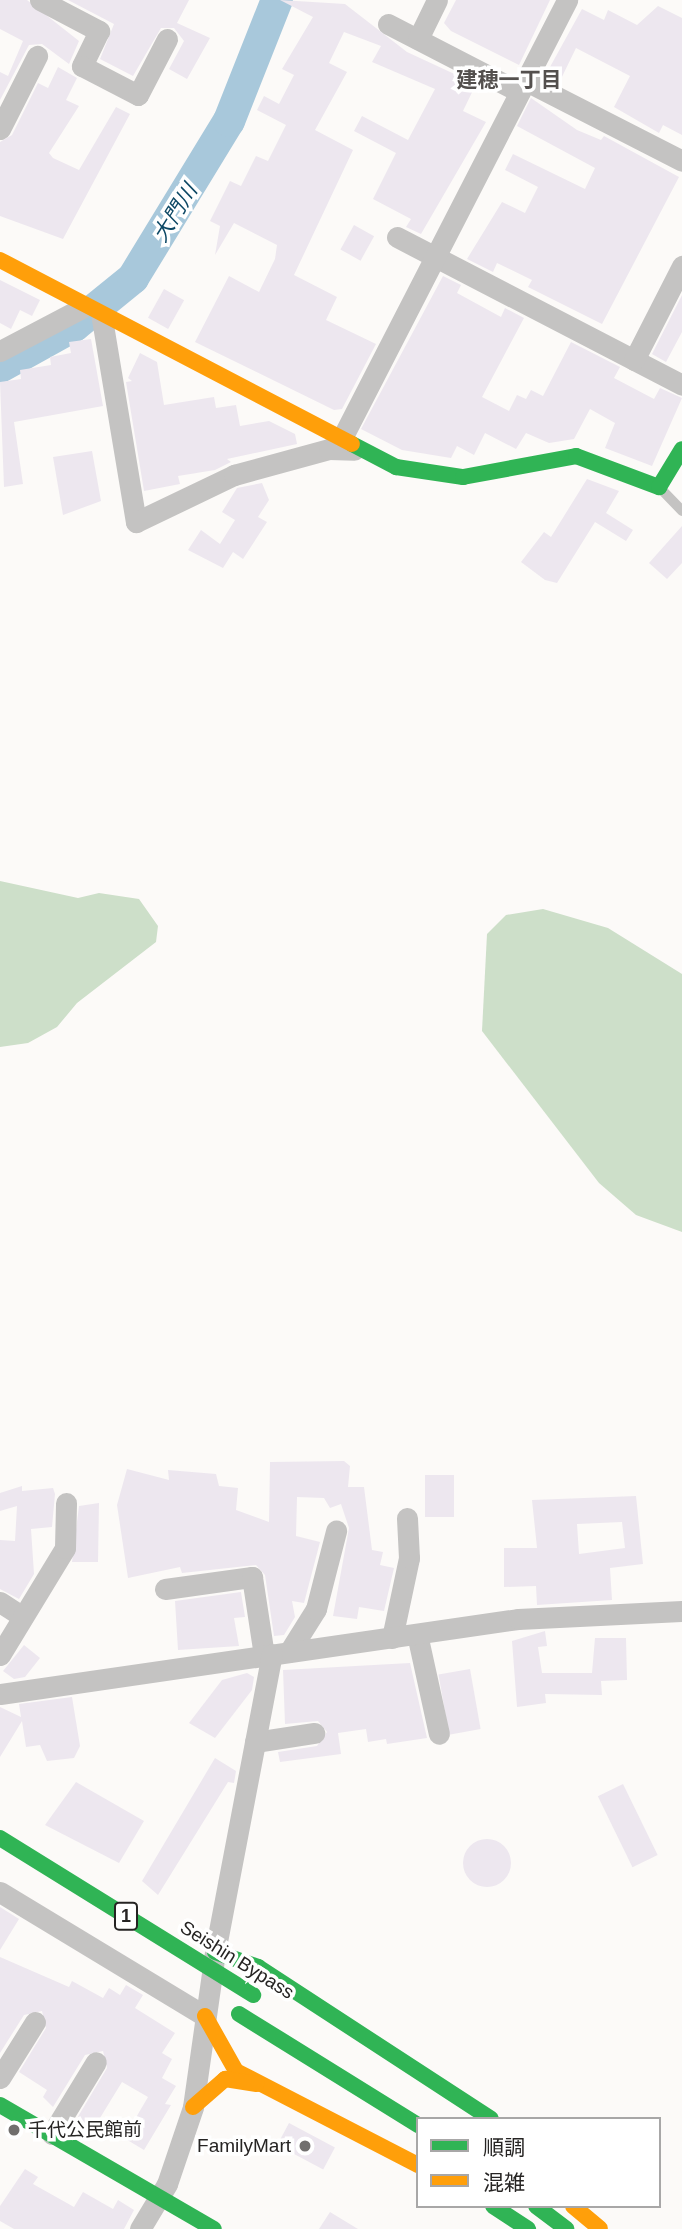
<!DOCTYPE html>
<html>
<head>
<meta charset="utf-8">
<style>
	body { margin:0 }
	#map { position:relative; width:682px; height:2229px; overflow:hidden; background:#fcfaf8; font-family:Arial,"Noto Sans JP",sans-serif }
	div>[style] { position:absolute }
	.forest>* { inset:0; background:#cddfc9 }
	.river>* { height:32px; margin:-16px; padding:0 16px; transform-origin:16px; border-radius:16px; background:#a8c8db }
	.building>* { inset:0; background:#ede7ef; transform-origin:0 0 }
	.round { border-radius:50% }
	.lane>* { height:10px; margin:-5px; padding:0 5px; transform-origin:5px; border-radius:5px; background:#c4c3c2 }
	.street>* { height:21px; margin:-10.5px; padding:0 10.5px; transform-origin:10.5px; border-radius:10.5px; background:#c4c3c2 }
	.fast>* { height:16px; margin:-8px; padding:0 8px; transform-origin:8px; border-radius:8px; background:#30b455 }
	.slow>* { height:16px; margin:-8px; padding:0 8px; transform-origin:8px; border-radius:8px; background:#ff9f0a }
	.fast-bridge>* { height:16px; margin:-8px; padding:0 8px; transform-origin:8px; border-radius:8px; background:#30b455 }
	.dots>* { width:19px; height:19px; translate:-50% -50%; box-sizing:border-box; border:4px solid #fff; border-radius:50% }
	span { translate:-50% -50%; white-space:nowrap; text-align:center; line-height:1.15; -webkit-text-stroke:7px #fff; paint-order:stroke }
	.shield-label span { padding:2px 5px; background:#fff; border:2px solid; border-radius:5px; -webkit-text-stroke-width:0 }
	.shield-label { font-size:18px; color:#262423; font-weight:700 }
	.street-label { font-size:19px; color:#262423 }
	.poi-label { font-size:19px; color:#262423 }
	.left { translate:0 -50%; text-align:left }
	.right { translate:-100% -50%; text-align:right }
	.neighbourhood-label { font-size:21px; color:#54504e; font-weight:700 }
	.water-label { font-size:21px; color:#0d4865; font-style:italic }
	.legend { position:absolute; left:416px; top:2117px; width:245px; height:91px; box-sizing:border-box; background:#fff; border:2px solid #a8a7a7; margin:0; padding:9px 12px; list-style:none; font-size:21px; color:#262423 }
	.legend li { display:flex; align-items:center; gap:14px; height:35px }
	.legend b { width:35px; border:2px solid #a8a7a7 }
</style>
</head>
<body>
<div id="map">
	<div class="forest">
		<div style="clip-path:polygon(0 881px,78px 898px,99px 893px,139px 899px,158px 926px,156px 942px,77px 1003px,57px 1027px,28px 1043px,0 1047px)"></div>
		<div style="clip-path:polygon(543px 909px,608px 928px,682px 974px,682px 1232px,636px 1215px,599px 1183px,482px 1031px,487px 934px,506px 915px)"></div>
	</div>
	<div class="river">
		<div style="left:0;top:367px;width:85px;rotate:-29deg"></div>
		<div style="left:74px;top:326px;width:76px;rotate:-39.1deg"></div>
		<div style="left:133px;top:278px;width:184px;rotate:-58.6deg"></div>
		<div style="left:229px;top:121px;width:130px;rotate:-68.4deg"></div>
	</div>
	<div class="building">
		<div style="clip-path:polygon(0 0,27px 0,79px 41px,69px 64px,42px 44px,29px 45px,0 100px,0 72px,8px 76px,23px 41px,0 29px)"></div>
		<div style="clip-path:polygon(68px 0,189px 0,177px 23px,210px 38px,187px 79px,169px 69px,184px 41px,174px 28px,161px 28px,133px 76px,100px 59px,114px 24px)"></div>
		<div style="clip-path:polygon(280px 0,345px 4px,407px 52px,476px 84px,463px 111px,486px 122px,421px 234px,406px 227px,411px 219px,373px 199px,396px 153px,354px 131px,362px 116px,408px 140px,435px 89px,372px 62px,381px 46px,344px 32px,329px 63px,347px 72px,315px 130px,353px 150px,294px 275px,337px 297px,326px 320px,376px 344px,342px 409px,334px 410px,195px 342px,229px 276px,259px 292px,275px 259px,277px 245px,234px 223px,215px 255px,220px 226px,210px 221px,230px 181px,241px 186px,256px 156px,268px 161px,286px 125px,257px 110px,264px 96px,279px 104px,294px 75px,282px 69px,313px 17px)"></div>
		<div style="clip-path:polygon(456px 0,550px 0,519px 65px,451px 31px,444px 23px)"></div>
		<div style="clip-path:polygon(658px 6px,682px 18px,682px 135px,663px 125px,659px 133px,614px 107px,630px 76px,576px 48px,559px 83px,545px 76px,582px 9px,604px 20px,608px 10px,637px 25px)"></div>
		<div style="clip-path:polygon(58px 67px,77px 78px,66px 100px,79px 106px,49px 153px,53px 158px,79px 170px,116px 107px,130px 114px,63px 239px,0 216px,0 142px,12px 135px,38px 83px,48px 88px)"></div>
		<div style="clip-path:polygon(531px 98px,577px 130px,601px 140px,604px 136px,679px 177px,602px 324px,528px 287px,532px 280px,497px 263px,493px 272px,467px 259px,502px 202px,525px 213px,538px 187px,505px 170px,513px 154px,585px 189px,595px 168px,517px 126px)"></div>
		<div style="left:354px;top:225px;width:23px;height:28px;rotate:29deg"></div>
		<div style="clip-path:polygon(443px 276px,461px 285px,457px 293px,501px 317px,505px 308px,524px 318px,482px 397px,509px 411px,517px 395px,526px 399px,531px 390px,543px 396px,571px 342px,620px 367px,614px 378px,654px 399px,660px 388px,682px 398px,652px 466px,605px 448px,615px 423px,590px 409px,574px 439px,549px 443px,526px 433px,516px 449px,485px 433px,474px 455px,457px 446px,451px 458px,402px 450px,361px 429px)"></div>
		<div style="clip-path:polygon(0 280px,40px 300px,32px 316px,20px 310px,11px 329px,0 323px)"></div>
		<div style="left:164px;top:289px;width:23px;height:33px;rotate:29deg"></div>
		<div style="clip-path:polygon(682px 295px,682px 332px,666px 362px,652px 354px)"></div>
		<div style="clip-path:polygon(91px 339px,103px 406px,14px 422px,23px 484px,4px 487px,0 382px,21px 379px,20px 370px,51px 365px,50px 357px,71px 353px,69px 342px)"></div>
		<div style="clip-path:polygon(140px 353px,157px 362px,164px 405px,214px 397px,216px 408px,236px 405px,240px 426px,269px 421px,295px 434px,297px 444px,227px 459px,231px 462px,215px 470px,178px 476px,180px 484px,144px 491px,126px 382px,132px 381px,128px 378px)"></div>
		<div style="clip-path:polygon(92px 451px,101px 501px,63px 515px,53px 457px)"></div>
		<div style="clip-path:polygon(587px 479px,619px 491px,606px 513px,633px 530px,626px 541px,595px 522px,557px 583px,545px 580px,521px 562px,544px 532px,551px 537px)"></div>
		<div style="clip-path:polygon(262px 483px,269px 500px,258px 517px,267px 522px,243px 559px,233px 552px,223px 568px,188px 550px,201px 530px,220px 544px,235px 520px,222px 512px,237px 488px)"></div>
		<div style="clip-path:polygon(682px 526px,682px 563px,667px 579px,649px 563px)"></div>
		<div style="clip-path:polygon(344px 1461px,350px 1466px,348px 1487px,364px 1487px,372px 1550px,383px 1552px,380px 1565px,394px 1568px,384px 1611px,359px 1607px,357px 1619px,333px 1616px,349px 1528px,341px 1504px,330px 1508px,324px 1498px,297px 1497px,296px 1536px,320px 1542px,304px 1603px,292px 1601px,295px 1617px,284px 1635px,274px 1636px,265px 1575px,256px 1565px,182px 1573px,180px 1567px,128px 1578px,117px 1505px,127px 1469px,169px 1480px,168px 1470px,216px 1474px,219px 1486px,238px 1488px,236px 1510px,269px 1522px,270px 1462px)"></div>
		<div style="left:425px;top:1475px;width:29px;height:42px"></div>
		<div style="clip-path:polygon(22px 1486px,22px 1491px,53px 1488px,55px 1494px,52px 1527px,31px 1529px,34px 1574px,19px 1599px,0 1589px,0 1540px,15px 1541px,17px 1506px,0 1511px,0 1493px)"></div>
		<div style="clip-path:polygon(evenodd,636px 1496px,643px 1564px,610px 1568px,612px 1600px,537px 1605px,536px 1586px,504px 1587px,504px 1548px,537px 1548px,532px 1500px,636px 1496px,622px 1522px,625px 1548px,579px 1554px,577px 1524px,622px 1522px)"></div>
		<div style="clip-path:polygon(99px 1503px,98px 1562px,72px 1562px,79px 1506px)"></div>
		<div style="clip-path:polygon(241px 1592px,245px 1617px,234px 1618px,239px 1646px,178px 1650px,175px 1601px)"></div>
		<div style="clip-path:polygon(545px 1631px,547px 1646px,538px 1647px,542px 1673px,592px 1673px,595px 1638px,626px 1638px,627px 1680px,601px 1681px,602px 1695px,545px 1694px,546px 1703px,517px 1707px,512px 1641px)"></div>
		<div style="clip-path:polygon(24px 1645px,40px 1658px,25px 1677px,14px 1679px,3px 1671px)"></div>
		<div style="clip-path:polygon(410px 1663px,427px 1738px,387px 1744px,386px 1739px,368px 1742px,366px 1729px,338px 1733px,341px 1754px,280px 1762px,278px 1752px,317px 1746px,327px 1732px,318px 1721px,285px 1724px,283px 1670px)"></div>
		<div style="left:470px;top:1669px;width:61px;height:32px;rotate:80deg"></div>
		<div style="clip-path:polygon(247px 1673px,254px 1677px,252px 1690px,215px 1738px,189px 1723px,222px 1680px)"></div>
		<div style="clip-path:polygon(72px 1697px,80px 1746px,74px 1758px,47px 1761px,40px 1745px,26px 1747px,22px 1721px,0 1757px,0 1707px,21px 1717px,19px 1704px)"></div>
		<div style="clip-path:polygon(215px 1758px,236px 1771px,234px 1783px,228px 1782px,158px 1895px,142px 1881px)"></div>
		<div style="clip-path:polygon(76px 1782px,144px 1821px,119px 1863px,45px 1825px)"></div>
		<div style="left:623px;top:1784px;width:79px;height:28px;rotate:64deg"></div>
		<div class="round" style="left:463px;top:1839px;width:48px;height:48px"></div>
		<div style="clip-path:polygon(0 1907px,19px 1919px,0 1950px)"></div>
		<div style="clip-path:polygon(0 1957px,69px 1987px,72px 1981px,103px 1998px,109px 1988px,120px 1995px,126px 1985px,143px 1995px,135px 2008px,175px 2033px,162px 2053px,172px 2059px,162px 2078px,176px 2086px,165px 2104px,171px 2105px,144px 2150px,124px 2138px,148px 2097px,122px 2082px,92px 2131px,76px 2120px,107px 2068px,103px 2051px,85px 2055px,53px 2107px,43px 2097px,47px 2090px,19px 2072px,46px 2028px,42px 2011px,24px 2015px,0 2053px)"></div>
		<div style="left:289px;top:2123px;width:52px;height:25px;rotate:28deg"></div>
		<div style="clip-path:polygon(25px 2169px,38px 2177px,33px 2184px,74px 2207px,83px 2192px,113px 2209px,118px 2200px,134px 2210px,124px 2229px,14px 2229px,0 2221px,0 2206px)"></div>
		<div style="clip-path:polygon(330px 2212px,358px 2229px,319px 2229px)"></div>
	</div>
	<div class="lane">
		<div style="left:660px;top:488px;width:32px;rotate:46deg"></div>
	</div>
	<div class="street">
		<div style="left:40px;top:0;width:67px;rotate:27.7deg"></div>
		<div style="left:99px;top:31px;width:39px;rotate:116deg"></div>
		<div style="left:82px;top:66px;width:63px;rotate:27.4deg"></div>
		<div style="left:138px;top:95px;width:63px;rotate:-62.6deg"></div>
		<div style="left:388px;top:24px;width:148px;rotate:27.3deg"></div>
		<div style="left:418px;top:39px;width:43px;rotate:-64deg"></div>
		<div style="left:526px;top:81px;width:175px;rotate:27.1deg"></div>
		<div style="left:0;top:129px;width:82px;rotate:-63.1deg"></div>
		<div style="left:397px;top:237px;width:321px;rotate:27.4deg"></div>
		<div style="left:102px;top:319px;width:206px;rotate:80.5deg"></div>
		<div style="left:136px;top:522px;width:109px;rotate:-25.6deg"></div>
		<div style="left:234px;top:475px;width:98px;rotate:-15.3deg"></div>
		<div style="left:329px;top:449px;width:25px;rotate:2deg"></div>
		<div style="left:0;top:351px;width:93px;rotate:-27.7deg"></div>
		<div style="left:634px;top:360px;width:106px;rotate:-62.9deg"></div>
		<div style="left:340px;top:442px;width:497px;rotate:-62.8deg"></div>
		<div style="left:165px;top:1589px;width:88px;rotate:-7.9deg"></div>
		<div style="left:252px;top:1577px;width:79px;rotate:81.3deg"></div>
		<div style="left:0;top:1602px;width:27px;rotate:33deg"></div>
		<div style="left:417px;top:1634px;width:102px;rotate:77.6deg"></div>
		<div style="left:392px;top:1638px;width:82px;rotate:-78deg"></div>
		<div style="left:409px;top:1558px;width:40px;rotate:-92.9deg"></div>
		<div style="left:289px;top:1652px;width:51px;rotate:-57.9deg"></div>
		<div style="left:316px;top:1609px;width:81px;rotate:-75.6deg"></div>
		<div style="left:0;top:1655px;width:125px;rotate:-58.7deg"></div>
		<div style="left:65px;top:1548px;width:45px;rotate:-88.7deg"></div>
		<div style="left:0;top:1694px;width:523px;rotate:-8.24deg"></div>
		<div style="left:518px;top:1619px;width:164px;rotate:-2.8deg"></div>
		<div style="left:255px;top:1742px;width:60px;rotate:-8.7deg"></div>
		<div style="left:0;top:1892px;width:240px;rotate:31.2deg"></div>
		<div style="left:0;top:2078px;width:66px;rotate:-58deg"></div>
		<div style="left:52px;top:2134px;width:84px;rotate:-58.6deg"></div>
		<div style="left:140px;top:2229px;width:52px;rotate:-59deg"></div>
		<div style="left:167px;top:2184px;width:81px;rotate:-71.3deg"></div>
		<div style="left:193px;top:2107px;width:157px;rotate:-81.9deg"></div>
		<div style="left:215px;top:1952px;width:303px;rotate:-79.2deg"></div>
	</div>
	<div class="fast">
		<div style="left:352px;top:444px;width:50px;rotate:27.6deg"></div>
		<div style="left:396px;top:467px;width:68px;rotate:8.5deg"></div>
		<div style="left:463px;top:477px;width:115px;rotate:-10.5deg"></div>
		<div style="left:576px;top:456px;width:89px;rotate:20.5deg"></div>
		<div style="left:659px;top:487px;width:44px;rotate:-58.8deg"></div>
		<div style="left:215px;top:1952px;width:46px;rotate:19.2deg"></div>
		<div style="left:258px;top:1967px;width:278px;rotate:33.1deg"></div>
		<div style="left:239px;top:2014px;width:211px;rotate:31.8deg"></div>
		<div style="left:0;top:2105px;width:247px;rotate:30.1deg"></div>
		<div style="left:493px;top:2206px;width:42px;rotate:33.3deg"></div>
		<div style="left:536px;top:2206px;width:38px;rotate:37deg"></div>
	</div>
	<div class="slow">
		<div style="left:0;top:260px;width:397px;rotate:27.6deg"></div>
		<div style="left:205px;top:2016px;width:63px;rotate:60.6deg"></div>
		<div style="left:236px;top:2071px;width:205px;rotate:27.3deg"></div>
		<div style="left:193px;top:2107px;width:43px;rotate:-41.2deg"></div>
		<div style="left:225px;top:2079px;width:32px;rotate:9deg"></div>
		<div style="left:573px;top:2206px;width:35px;rotate:40deg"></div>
	</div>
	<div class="fast-bridge">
		<div style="left:0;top:1838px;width:298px;rotate:31.8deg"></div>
	</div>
	<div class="dots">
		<div style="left:14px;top:2130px;background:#716f6e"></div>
		<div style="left:305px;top:2146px;background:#716f6e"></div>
	</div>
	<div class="shield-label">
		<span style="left:126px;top:1916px">1</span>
	</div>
	<div class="street-label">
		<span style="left:237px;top:1960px;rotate:32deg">Seishin Bypass</span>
	</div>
	<div class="poi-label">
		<span class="left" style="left:28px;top:2130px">千代公民館前</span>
		<span class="right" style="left:291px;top:2146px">FamilyMart</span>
	</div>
	<div class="neighbourhood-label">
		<span style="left:509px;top:80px">建穂一丁目</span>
	</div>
	<div class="water-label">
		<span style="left:175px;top:213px;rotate:-58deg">大門川</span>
	</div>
	<ul class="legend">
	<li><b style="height:9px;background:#30b455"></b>順調</li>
	<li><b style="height:9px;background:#ff9f0a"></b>混雑</li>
	</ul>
</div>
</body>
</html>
